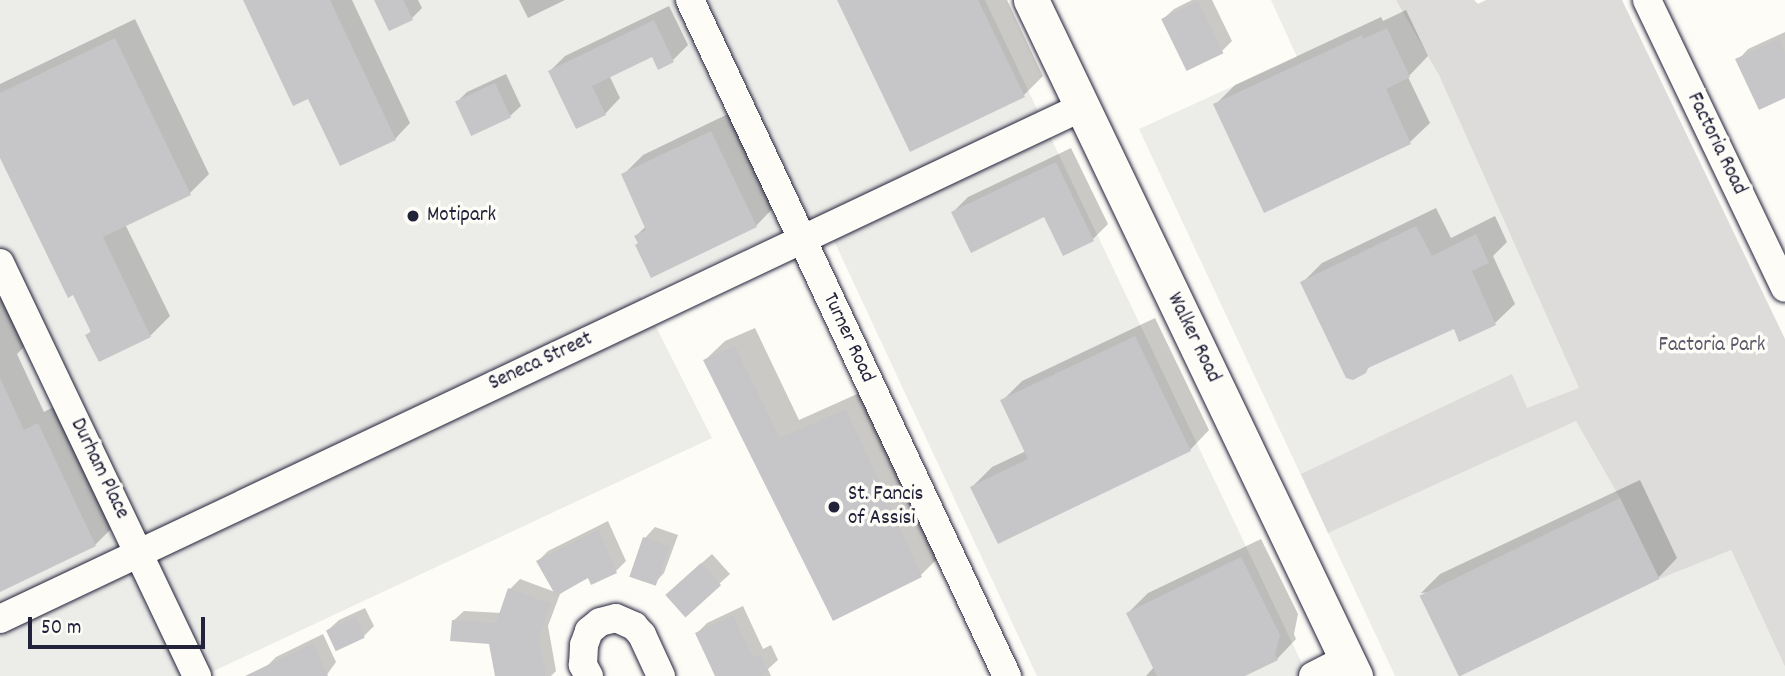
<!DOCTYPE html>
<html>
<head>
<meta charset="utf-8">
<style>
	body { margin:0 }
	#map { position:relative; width:1785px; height:676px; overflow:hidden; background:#fdfcf7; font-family:Dekko,sans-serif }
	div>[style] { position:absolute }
	.built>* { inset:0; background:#ecece9 }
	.green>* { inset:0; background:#dddcdb }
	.shadow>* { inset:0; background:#0003 }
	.building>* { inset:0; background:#c6c6c8; transform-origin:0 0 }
	.roads { filter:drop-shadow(0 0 2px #22223b) drop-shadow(0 0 2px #22223b) }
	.minor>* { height:28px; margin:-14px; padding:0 14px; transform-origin:14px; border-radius:14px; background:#fdfcf7 }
	.major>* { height:35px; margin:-17.5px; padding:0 17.5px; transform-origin:17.5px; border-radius:17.5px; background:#fdfcf7 }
	.dots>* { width:19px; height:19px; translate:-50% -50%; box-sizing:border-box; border:4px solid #fdfcf7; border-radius:50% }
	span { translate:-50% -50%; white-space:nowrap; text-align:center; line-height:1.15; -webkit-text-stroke:7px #fdfcf7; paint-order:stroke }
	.street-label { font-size:21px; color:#22223b }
	.poi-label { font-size:21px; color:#22223b }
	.left { translate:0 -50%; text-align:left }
	.park-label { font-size:21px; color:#5a5a6b }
	.scale { position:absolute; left:28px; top:617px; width:177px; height:32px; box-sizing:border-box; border:4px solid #22223b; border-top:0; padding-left:9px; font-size:21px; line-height:24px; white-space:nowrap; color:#22223b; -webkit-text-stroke:5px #fdfcf7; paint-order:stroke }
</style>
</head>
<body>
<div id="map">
	<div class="built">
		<div style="clip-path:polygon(0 0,985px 0,1308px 676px,1037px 676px,822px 215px,640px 295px,712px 438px,203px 676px,0 676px)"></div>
		<div style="clip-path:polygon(1271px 0,1474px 0,1478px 4px,1785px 667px,1785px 676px,1395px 676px,1139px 129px,1297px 57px)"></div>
	</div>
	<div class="green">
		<div style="clip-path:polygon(1396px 0,1474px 0,1478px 4px,1486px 0,1622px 0,1785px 339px,1785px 667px,1731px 550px,1659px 579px,1620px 498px,1576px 421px,1328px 533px,1301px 474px,1512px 374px,1527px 408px,1579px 388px,1439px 75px)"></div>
	</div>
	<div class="shadow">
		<div style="clip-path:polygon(245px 0,352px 0,410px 123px,395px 139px)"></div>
		<div style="clip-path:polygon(376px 0,418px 0,422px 8px,412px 18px)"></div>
		<div style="clip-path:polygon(519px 0,565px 0,528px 18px)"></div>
		<div style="clip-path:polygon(839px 0,1007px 0,1043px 76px,1024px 95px)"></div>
		<div style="clip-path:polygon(1192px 0,1212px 0,1232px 41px,1222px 51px,1163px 19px,1174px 9px)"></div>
		<div style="clip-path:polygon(669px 6px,688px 45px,673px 60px,653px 54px,609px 75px,620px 98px,605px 114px,550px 71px,565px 56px)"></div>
		<div style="clip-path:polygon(1406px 10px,1428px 56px,1408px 77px,1430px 123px,1410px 142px,1265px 211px,1215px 105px,1235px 85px,1381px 17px,1383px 21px)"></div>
		<div style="clip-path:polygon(135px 19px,209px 174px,189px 194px,125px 224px,170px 316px,150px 336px,87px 335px,92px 330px,74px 293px,0 154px,0 84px)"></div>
		<div style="clip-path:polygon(1785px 32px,1785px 96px,1738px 60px,1748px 49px)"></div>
		<div style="clip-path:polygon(506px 74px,521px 106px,510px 116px,457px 102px,467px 92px)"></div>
		<div style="clip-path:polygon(730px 113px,775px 206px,756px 226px,639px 242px,636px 236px,646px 226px,623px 175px,643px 155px)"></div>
		<div style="clip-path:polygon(1071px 148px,1108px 224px,1093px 239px,1045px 215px,953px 212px,968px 197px)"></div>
		<div style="clip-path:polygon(1436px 208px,1451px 238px,1495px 216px,1507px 242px,1493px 256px,1515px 304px,1495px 323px,1460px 339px,1454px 326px,1373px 363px,1365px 372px,1302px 283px,1322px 263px)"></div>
		<div style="clip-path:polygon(0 282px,25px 346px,17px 354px,44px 412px,57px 405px,114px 526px,95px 545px,0 590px)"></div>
		<div style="clip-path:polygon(1155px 318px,1209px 430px,1190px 450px,972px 487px,992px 467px,1026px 451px,1002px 401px,1022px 381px)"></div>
		<div style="clip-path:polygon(755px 328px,799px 420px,866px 390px,940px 556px,921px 575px,834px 618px,705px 360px,725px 341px)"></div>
		<div style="clip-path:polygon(1640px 480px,1677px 558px,1658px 578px,1421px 593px,1440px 574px)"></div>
		<div style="clip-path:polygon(608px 521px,626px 561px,616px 571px,588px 576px,560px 594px,548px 626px,556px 671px,551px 676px,497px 676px,491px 642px,453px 621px,464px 611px,502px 613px,510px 589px,520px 579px,555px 592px,538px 561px,548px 551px)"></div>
		<div style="clip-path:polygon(655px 527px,678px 535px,664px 573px,654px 584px,631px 576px,645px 538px)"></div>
		<div style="clip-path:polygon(1261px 539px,1298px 614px,1294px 634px,1296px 639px,1277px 659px,1241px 676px,1146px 676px,1154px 667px,1128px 613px,1148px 593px)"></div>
		<div style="clip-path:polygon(712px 554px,730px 574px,719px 584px,677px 585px)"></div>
		<div style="clip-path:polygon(743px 606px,763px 649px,771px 645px,778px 660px,768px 669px,771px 676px,715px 676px,697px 633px,707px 623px)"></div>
		<div style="clip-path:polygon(365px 608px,374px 626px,364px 636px,328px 630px,339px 620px)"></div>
		<div style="clip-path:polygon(323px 634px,336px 662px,326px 676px,270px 676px,266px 667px,276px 657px)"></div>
	</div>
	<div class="building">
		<div style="clip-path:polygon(243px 0,330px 0,396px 140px,340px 166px,308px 99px,293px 106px)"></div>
		<div style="clip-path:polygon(374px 0,403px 0,413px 20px,389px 31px)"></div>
		<div style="clip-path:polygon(837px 0,978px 0,1025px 97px,910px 152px)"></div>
		<div style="left:1198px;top:1px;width:58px;height:41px;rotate:64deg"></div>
		<div style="clip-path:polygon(654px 20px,674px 62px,658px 70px,652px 57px,592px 86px,606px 115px,576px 129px,548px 71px)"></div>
		<div style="clip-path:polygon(1387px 28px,1410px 77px,1386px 89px,1411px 144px,1264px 213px,1213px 104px,1362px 35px,1363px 39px)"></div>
		<div style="clip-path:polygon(115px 38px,191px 195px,103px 237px,151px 337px,99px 362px,85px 335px,91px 332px,73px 295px,68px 298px,0 158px,0 93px)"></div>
		<div style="clip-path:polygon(1779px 39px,1785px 54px,1785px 98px,1759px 110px,1735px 59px)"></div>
		<div style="left:495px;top:83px;width:38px;height:44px;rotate:65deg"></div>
		<div style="clip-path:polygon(711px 131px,757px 227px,651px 278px,635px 245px,638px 243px,634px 236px,646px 230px,621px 174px)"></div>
		<div style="clip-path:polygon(1056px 162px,1094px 241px,1063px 256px,1044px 217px,971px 253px,951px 212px)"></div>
		<div style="clip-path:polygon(1416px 226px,1432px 256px,1476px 234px,1489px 263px,1472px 271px,1496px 325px,1459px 342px,1454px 329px,1368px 368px,1366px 373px,1353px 380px,1346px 378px,1300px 282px)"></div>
		<div style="clip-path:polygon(1135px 336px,1191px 451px,998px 544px,970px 487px,1028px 459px,1000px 400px)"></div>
		<div style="clip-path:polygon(735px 346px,780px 438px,846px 409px,922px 577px,833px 621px,703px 360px)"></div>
		<div style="clip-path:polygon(0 378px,24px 430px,38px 423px,96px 546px,0 592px)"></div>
		<div style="left:1620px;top:498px;width:90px;height:223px;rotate:64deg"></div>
		<div style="clip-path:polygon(598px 530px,617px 573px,591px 585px,588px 578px,556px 596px,536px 561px)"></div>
		<div style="left:643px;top:537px;width:28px;height:42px;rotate:19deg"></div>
		<div style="clip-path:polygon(1241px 557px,1280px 635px,1275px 654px,1278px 660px,1245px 676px,1157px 676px,1126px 613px)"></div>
		<div style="left:701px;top:563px;width:30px;height:48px;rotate:48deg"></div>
		<div style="clip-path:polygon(508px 588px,551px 604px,539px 637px,546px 676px,495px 676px,489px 644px,450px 641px,452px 620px,496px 623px)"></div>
		<div style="clip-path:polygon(733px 615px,753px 658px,760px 654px,768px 671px,761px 676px,715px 676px,695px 633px)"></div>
		<div style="left:355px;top:617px;width:23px;height:32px;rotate:65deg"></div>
		<div style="clip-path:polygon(313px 643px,328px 676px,245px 676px)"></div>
	</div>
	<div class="roads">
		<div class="minor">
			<div style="left:690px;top:0;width:747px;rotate:64.88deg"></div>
			<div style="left:1647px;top:0;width:319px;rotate:64.4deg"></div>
			<div style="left:0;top:263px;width:458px;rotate:64.5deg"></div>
			<div style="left:0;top:619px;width:1197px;rotate:-25.32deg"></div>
			<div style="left:589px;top:676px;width:13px;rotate:-119deg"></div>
			<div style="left:583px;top:665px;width:20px;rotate:-87deg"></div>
			<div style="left:584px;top:645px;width:15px;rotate:-70deg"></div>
			<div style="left:589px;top:631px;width:14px;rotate:-39deg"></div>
			<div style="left:600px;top:622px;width:16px;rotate:-14deg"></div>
			<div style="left:616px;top:618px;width:20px;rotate:24deg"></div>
			<div style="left:634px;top:626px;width:12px;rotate:48deg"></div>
			<div style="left:642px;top:635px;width:45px;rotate:65.1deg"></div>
			<div style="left:1313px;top:676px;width:38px;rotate:-27deg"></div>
		</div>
		<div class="major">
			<div style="left:1031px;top:0;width:750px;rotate:64.39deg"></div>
		</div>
	</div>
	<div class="dots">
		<div style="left:413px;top:216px;background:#22223b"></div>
		<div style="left:834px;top:507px;background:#22223b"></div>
	</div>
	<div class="street-label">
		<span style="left:1716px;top:144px;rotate:64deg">Factoria Road</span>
		<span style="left:848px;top:338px;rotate:65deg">Turner Road</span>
		<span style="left:1193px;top:338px;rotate:64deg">Walker Road</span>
		<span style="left:541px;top:362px;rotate:-25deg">Seneca Street</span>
		<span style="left:99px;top:469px;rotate:64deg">Durham Place</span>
	</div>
	<div class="poi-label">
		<span class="left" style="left:427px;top:216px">Motipark</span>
		<span class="left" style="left:848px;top:507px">St. Fancis<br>of Assisi</span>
	</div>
	<div class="park-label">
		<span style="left:1712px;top:346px">Factoria Park</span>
	</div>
	<div class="scale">50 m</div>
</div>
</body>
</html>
